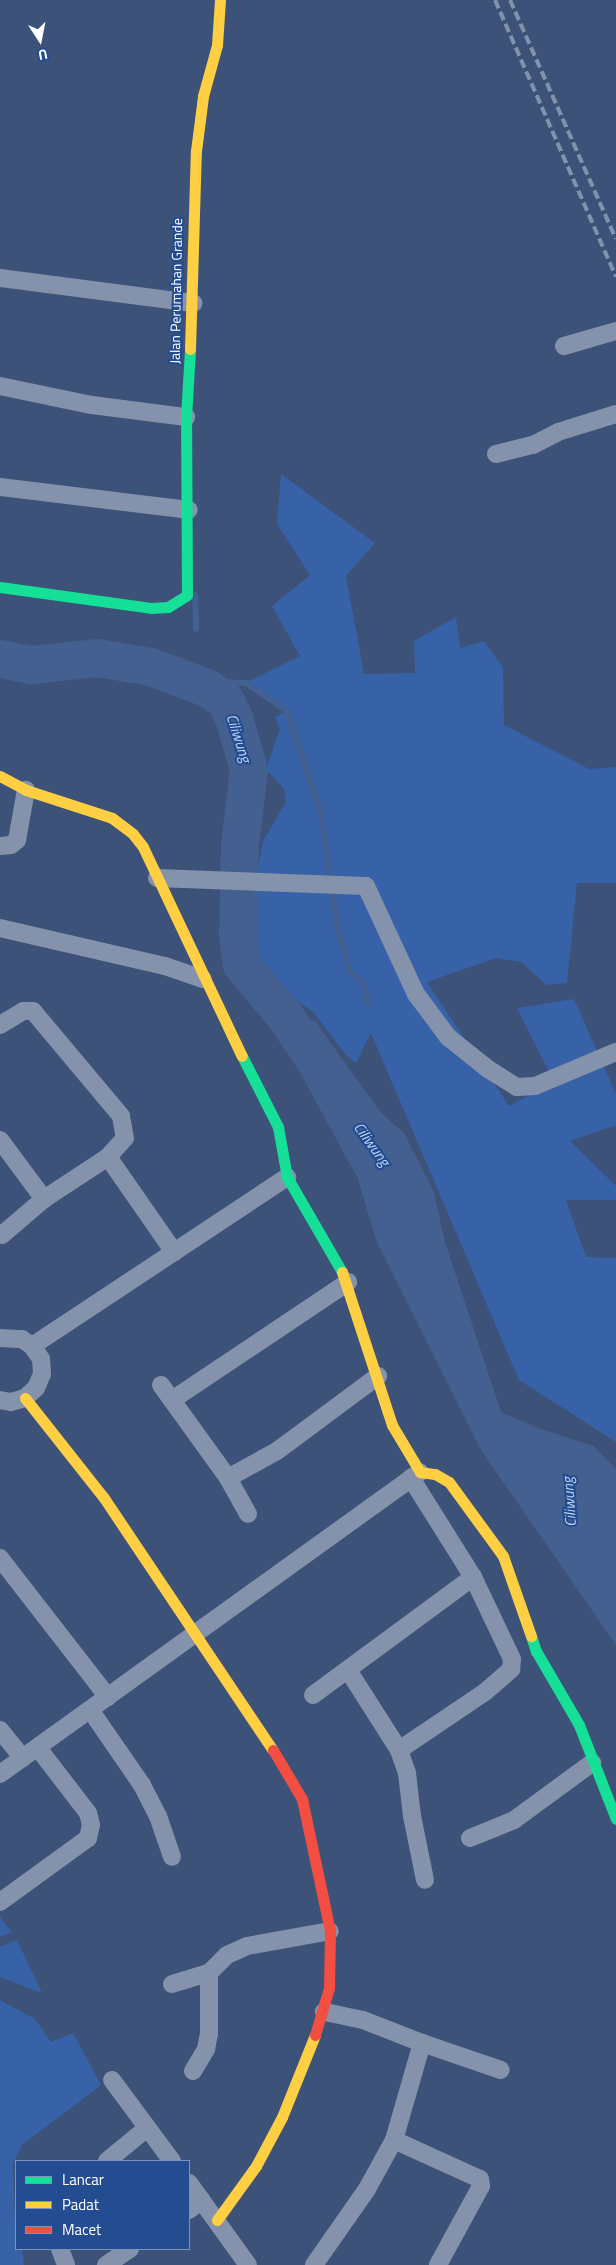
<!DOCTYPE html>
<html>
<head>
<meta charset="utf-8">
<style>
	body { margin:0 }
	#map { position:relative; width:616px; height:2265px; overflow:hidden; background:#3c5278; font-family:"Titillium Web",sans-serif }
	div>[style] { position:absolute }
	.green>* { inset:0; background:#3762a7 }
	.water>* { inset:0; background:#436091 }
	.stream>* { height:6px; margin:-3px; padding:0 3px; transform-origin:3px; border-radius:3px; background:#436091 }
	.river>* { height:38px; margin:-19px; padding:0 19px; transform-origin:19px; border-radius:19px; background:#436091 }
	.street>* { height:18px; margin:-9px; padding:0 9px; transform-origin:9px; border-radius:9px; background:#8493ab }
	.fast>* { height:11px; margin:-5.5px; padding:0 5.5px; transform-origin:5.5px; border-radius:5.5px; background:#16e098 }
	.slow>* { height:11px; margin:-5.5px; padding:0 5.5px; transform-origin:5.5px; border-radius:5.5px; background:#ffcf43 }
	.jam>* { height:11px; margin:-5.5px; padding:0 5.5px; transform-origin:5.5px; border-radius:5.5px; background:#f24e42 }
	.rail>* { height:4px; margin-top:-2px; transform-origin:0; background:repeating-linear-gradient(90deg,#8392ab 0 9px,transparent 0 13px) }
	span { translate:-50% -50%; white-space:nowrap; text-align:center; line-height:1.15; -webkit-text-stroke:4px #234c91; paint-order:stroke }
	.street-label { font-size:14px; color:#fff }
	.water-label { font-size:15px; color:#c0d4f3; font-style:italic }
	.legend { position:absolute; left:15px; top:2160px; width:175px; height:90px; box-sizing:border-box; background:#234c91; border:1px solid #7b94bd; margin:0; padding:6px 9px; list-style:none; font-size:15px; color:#fff }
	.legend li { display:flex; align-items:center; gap:10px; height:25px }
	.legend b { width:25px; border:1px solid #7b94bd }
	.north { position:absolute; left:15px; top:15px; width:50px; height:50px; -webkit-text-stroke:4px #234c91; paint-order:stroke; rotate:169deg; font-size:14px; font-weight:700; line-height:20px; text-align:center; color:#fff }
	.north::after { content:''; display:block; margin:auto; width:18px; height:22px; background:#fff; clip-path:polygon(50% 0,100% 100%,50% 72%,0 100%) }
</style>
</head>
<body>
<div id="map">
	<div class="green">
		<div style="clip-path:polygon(281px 474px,375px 543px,346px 576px,364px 674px,415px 673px,414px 641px,456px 617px,460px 648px,484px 641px,503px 668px,504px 725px,589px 769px,616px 767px,616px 883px,577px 883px,567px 983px,547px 985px,521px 962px,496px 958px,427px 982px,509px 1106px,554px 1082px,517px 1008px,574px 999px,616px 1094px,616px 1125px,570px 1141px,616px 1186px,616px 1200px,566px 1200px,586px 1257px,616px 1258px,616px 1442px,519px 1380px,371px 1033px,356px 1063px,346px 1055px,313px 1012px,247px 964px,249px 915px,263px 841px,286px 802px,284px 789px,266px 769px,280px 729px,275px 717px,287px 711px,247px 682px,300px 656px,272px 606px,310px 575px,277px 524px)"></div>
		<div style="clip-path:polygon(0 1917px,12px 1932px,0 1937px)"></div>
		<div style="clip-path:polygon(17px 1940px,42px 1993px,0 1977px,0 1947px)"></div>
		<div style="clip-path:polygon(0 2000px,35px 2019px,51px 2042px,73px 2033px,101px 2085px,22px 2145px,13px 2164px,16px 2249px,22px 2249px,24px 2265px,0 2265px)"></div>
	</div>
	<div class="water">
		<div style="clip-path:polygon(285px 1016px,315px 1021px,381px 1113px,404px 1133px,434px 1192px,445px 1242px,501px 1412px,535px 1427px,593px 1446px,616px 1469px,616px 1645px,481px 1450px,376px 1240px,358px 1179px,279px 1034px)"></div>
	</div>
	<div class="stream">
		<div style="left:195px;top:595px;width:34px;rotate:88deg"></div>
		<div style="left:188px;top:681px;width:58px;rotate:2deg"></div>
		<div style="left:246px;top:683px;width:50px;rotate:34.3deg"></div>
		<div style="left:287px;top:711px;width:108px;rotate:71.7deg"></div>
		<div style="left:321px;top:814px;width:117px;rotate:81.7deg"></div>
		<div style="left:338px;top:930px;width:41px;rotate:74.6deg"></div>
		<div style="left:349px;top:970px;width:23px;rotate:45deg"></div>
		<div style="left:365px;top:986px;width:17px;rotate:83deg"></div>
	</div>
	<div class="river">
		<div style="left:0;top:659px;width:33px;rotate:11deg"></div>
		<div style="left:32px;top:665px;width:65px;rotate:-6.1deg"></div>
		<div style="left:97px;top:658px;width:55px;rotate:9.5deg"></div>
		<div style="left:151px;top:667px;width:60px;rotate:20.6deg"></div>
		<div style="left:207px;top:688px;width:22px;rotate:34deg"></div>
		<div style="left:225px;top:700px;width:20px;rotate:63deg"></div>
		<div style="left:234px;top:718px;width:54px;rotate:73.9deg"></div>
		<div style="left:249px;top:770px;width:77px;rotate:96.8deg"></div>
		<div style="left:240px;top:846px;width:88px;rotate:91.3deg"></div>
		<div style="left:238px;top:934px;width:31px;rotate:83deg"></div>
		<div style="left:242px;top:965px;width:67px;rotate:49.9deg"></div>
		<div style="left:285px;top:1016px;width:52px;rotate:56deg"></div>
	</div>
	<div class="street">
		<div style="left:0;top:278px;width:195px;rotate:7.4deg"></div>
		<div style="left:564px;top:346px;width:54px;rotate:-16.1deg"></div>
		<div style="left:0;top:386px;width:94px;rotate:11.7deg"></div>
		<div style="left:92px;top:405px;width:95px;rotate:7.3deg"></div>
		<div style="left:496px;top:454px;width:38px;rotate:-14deg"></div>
		<div style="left:533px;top:445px;width:28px;rotate:-27deg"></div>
		<div style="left:558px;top:432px;width:61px;rotate:-17.2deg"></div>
		<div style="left:0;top:487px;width:190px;rotate:6.9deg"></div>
		<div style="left:0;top:846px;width:11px;rotate:-5deg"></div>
		<div style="left:11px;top:845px;width:8px;rotate:-40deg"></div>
		<div style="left:17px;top:840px;width:51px;rotate:-79.8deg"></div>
		<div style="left:157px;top:878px;width:209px;rotate:2.2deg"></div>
		<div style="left:366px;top:886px;width:119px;rotate:65.2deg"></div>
		<div style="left:416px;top:994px;width:54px;rotate:53.3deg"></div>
		<div style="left:448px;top:1037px;width:51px;rotate:38.7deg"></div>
		<div style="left:488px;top:1069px;width:34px;rotate:32deg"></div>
		<div style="left:517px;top:1087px;width:18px;rotate:-3deg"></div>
		<div style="left:535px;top:1086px;width:88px;rotate:-22.8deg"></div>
		<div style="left:0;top:928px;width:169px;rotate:13deg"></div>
		<div style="left:165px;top:966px;width:40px;rotate:18.9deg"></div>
		<div style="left:0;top:1025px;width:27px;rotate:-31deg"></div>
		<div style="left:23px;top:1011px;width:10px"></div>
		<div style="left:33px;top:1011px;width:137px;rotate:50deg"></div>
		<div style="left:121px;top:1116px;width:22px;rotate:80deg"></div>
		<div style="left:125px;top:1138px;width:25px;rotate:132deg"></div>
		<div style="left:108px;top:1157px;width:116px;rotate:55.2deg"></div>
		<div style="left:0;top:1140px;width:74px;rotate:53.3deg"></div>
		<div style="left:2px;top:1235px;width:55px;rotate:-40.6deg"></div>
		<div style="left:44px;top:1199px;width:77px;rotate:-33.3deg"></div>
		<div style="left:0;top:1338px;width:22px;rotate:3deg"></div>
		<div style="left:22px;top:1339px;width:12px;rotate:35deg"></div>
		<div style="left:32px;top:1346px;width:16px;rotate:55deg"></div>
		<div style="left:41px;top:1359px;width:15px;rotate:86deg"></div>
		<div style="left:42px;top:1374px;width:15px;rotate:113deg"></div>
		<div style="left:36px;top:1388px;width:15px;rotate:138deg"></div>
		<div style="left:25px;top:1398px;width:15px;rotate:164deg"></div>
		<div style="left:11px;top:1402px;width:11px;rotate:-170deg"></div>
		<div style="left:32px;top:1346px;width:306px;rotate:-33.5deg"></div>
		<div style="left:161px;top:1385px;width:115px;rotate:54.2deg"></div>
		<div style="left:228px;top:1478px;width:56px;rotate:-28.9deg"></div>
		<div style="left:277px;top:1451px;width:126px;rotate:-36.6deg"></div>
		<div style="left:172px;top:1400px;width:212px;rotate:-33.8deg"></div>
		<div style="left:228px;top:1478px;width:41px;rotate:60.9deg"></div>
		<div style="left:0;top:1558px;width:176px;rotate:52.2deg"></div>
		<div style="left:348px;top:1670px;width:95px;rotate:57.5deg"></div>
		<div style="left:399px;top:1750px;width:24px;rotate:71deg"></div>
		<div style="left:407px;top:1773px;width:43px;rotate:83.4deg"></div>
		<div style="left:412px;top:1816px;width:65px;rotate:78.5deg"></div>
		<div style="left:313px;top:1695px;width:199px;rotate:-36.4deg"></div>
		<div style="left:91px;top:1711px;width:90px;rotate:55.4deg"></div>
		<div style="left:142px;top:1785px;width:35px;rotate:63deg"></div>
		<div style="left:158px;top:1816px;width:43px;rotate:71.1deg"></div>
		<div style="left:0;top:1730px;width:36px;rotate:51deg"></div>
		<div style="left:399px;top:1750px;width:104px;rotate:-34deg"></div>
		<div style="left:485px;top:1692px;width:35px;rotate:-41deg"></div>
		<div style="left:511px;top:1669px;width:10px;rotate:-84deg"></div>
		<div style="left:512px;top:1659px;width:91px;rotate:-115.4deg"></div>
		<div style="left:473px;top:1577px;width:117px;rotate:-122.1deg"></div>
		<div style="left:0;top:1774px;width:517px;rotate:-35.72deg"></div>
		<div style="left:470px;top:1838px;width:48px;rotate:-22.2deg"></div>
		<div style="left:514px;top:1820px;width:97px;rotate:-36.2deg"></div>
		<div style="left:0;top:1902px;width:109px;rotate:-36deg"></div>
		<div style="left:88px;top:1838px;width:13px;rotate:-77deg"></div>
		<div style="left:91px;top:1825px;width:12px;rotate:-104deg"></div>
		<div style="left:88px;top:1813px;width:82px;rotate:-127.6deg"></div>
		<div style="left:172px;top:1984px;width:39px;rotate:-17deg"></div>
		<div style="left:422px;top:2043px;width:83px;rotate:18.9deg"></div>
		<div style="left:193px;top:2071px;width:26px;rotate:-59deg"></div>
		<div style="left:206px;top:2049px;width:15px;rotate:-79deg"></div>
		<div style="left:209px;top:2034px;width:61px;rotate:-90deg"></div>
		<div style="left:209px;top:1973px;width:25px;rotate:-45deg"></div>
		<div style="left:227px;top:1955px;width:22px;rotate:-24deg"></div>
		<div style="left:247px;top:1946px;width:84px;rotate:-10.2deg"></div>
		<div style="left:112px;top:2080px;width:101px;rotate:53.5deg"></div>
		<div style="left:394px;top:2140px;width:94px;rotate:24.4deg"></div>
		<div style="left:480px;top:2179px;width:7px;rotate:82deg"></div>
		<div style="left:481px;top:2186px;width:90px;rotate:118.6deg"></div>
		<div style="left:107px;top:2161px;width:52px;rotate:-39.5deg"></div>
		<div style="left:189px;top:2183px;width:101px;rotate:54.3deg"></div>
		<div style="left:189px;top:2210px;width:16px;rotate:-38deg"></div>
		<div style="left:60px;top:2249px;width:17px;rotate:69deg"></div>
		<div style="left:106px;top:2265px;width:29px;rotate:-34deg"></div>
		<div style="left:314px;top:2265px;width:93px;rotate:-55.1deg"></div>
		<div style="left:367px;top:2189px;width:56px;rotate:-61.1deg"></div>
		<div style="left:394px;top:2140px;width:101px;rotate:-73.9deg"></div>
		<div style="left:422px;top:2043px;width:63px;rotate:-158.7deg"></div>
		<div style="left:363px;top:2020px;width:40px;rotate:-168deg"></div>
	</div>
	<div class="fast">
		<div style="left:0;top:587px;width:152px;rotate:7.9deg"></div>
		<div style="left:151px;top:608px;width:17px;rotate:-3deg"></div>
		<div style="left:168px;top:607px;width:22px;rotate:-32deg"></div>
		<div style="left:187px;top:595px;width:178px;rotate:-90.3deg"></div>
		<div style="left:186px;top:417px;width:68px;rotate:-86.6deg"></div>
		<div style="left:242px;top:1056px;width:80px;rotate:63.1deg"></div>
		<div style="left:278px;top:1127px;width:51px;rotate:79.8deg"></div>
		<div style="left:287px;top:1177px;width:110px;rotate:59.9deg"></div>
		<div style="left:531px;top:1636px;width:16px;rotate:72deg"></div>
		<div style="left:536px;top:1651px;width:86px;rotate:59.8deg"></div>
		<div style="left:579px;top:1725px;width:101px;rotate:68.5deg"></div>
	</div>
	<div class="slow">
		<div style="left:190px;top:349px;width:198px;rotate:-88.3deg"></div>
		<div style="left:196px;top:151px;width:55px;rotate:-82.7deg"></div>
		<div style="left:203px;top:96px;width:53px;rotate:-74.6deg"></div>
		<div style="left:217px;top:45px;width:45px;rotate:-86.2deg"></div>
		<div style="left:0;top:776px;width:30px;rotate:28deg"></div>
		<div style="left:26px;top:790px;width:90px;rotate:18deg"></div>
		<div style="left:112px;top:818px;width:26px;rotate:37deg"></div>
		<div style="left:133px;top:834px;width:16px;rotate:52deg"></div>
		<div style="left:143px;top:847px;width:231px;rotate:64.7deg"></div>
		<div style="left:342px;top:1272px;width:161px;rotate:71.9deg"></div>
		<div style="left:392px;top:1425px;width:55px;rotate:59.2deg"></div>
		<div style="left:420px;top:1472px;width:15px;rotate:8deg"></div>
		<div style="left:435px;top:1474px;width:16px;rotate:30deg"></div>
		<div style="left:449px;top:1482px;width:92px;rotate:53.9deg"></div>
		<div style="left:503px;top:1556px;width:85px;rotate:70.7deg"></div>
		<div style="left:25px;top:1398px;width:127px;rotate:51.7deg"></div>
		<div style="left:104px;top:1498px;width:303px;rotate:56.2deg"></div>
		<div style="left:217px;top:2220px;width:67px;rotate:-54.2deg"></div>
		<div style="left:256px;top:2166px;width:55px;rotate:-62deg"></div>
		<div style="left:282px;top:2117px;width:88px;rotate:-68.1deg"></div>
	</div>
	<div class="jam">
		<div style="left:273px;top:1750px;width:57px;rotate:59.4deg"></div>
		<div style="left:302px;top:1799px;width:135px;rotate:78deg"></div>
		<div style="left:330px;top:1931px;width:57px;rotate:91deg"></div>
		<div style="left:329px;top:1988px;width:49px;rotate:106.6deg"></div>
	</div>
	<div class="rail">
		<div style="left:495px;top:0;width:302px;rotate:66.4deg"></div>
		<div style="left:510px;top:0;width:261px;rotate:66.1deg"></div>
	</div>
	<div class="street-label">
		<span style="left:176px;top:291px;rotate:-89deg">Jalan Perumahan Grande</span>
	</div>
	<div class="water-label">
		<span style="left:239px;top:738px;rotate:72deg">Ciliwung</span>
		<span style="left:372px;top:1144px;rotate:54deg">Ciliwung</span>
		<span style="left:569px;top:1502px;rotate:-94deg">Ciliwung</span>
	</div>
	<ul class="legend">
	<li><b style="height:6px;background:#16e098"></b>Lancar</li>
	<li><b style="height:6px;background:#ffcf43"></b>Padat</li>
	<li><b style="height:6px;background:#f24e42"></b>Macet</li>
	</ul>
	<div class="north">U</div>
</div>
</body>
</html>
